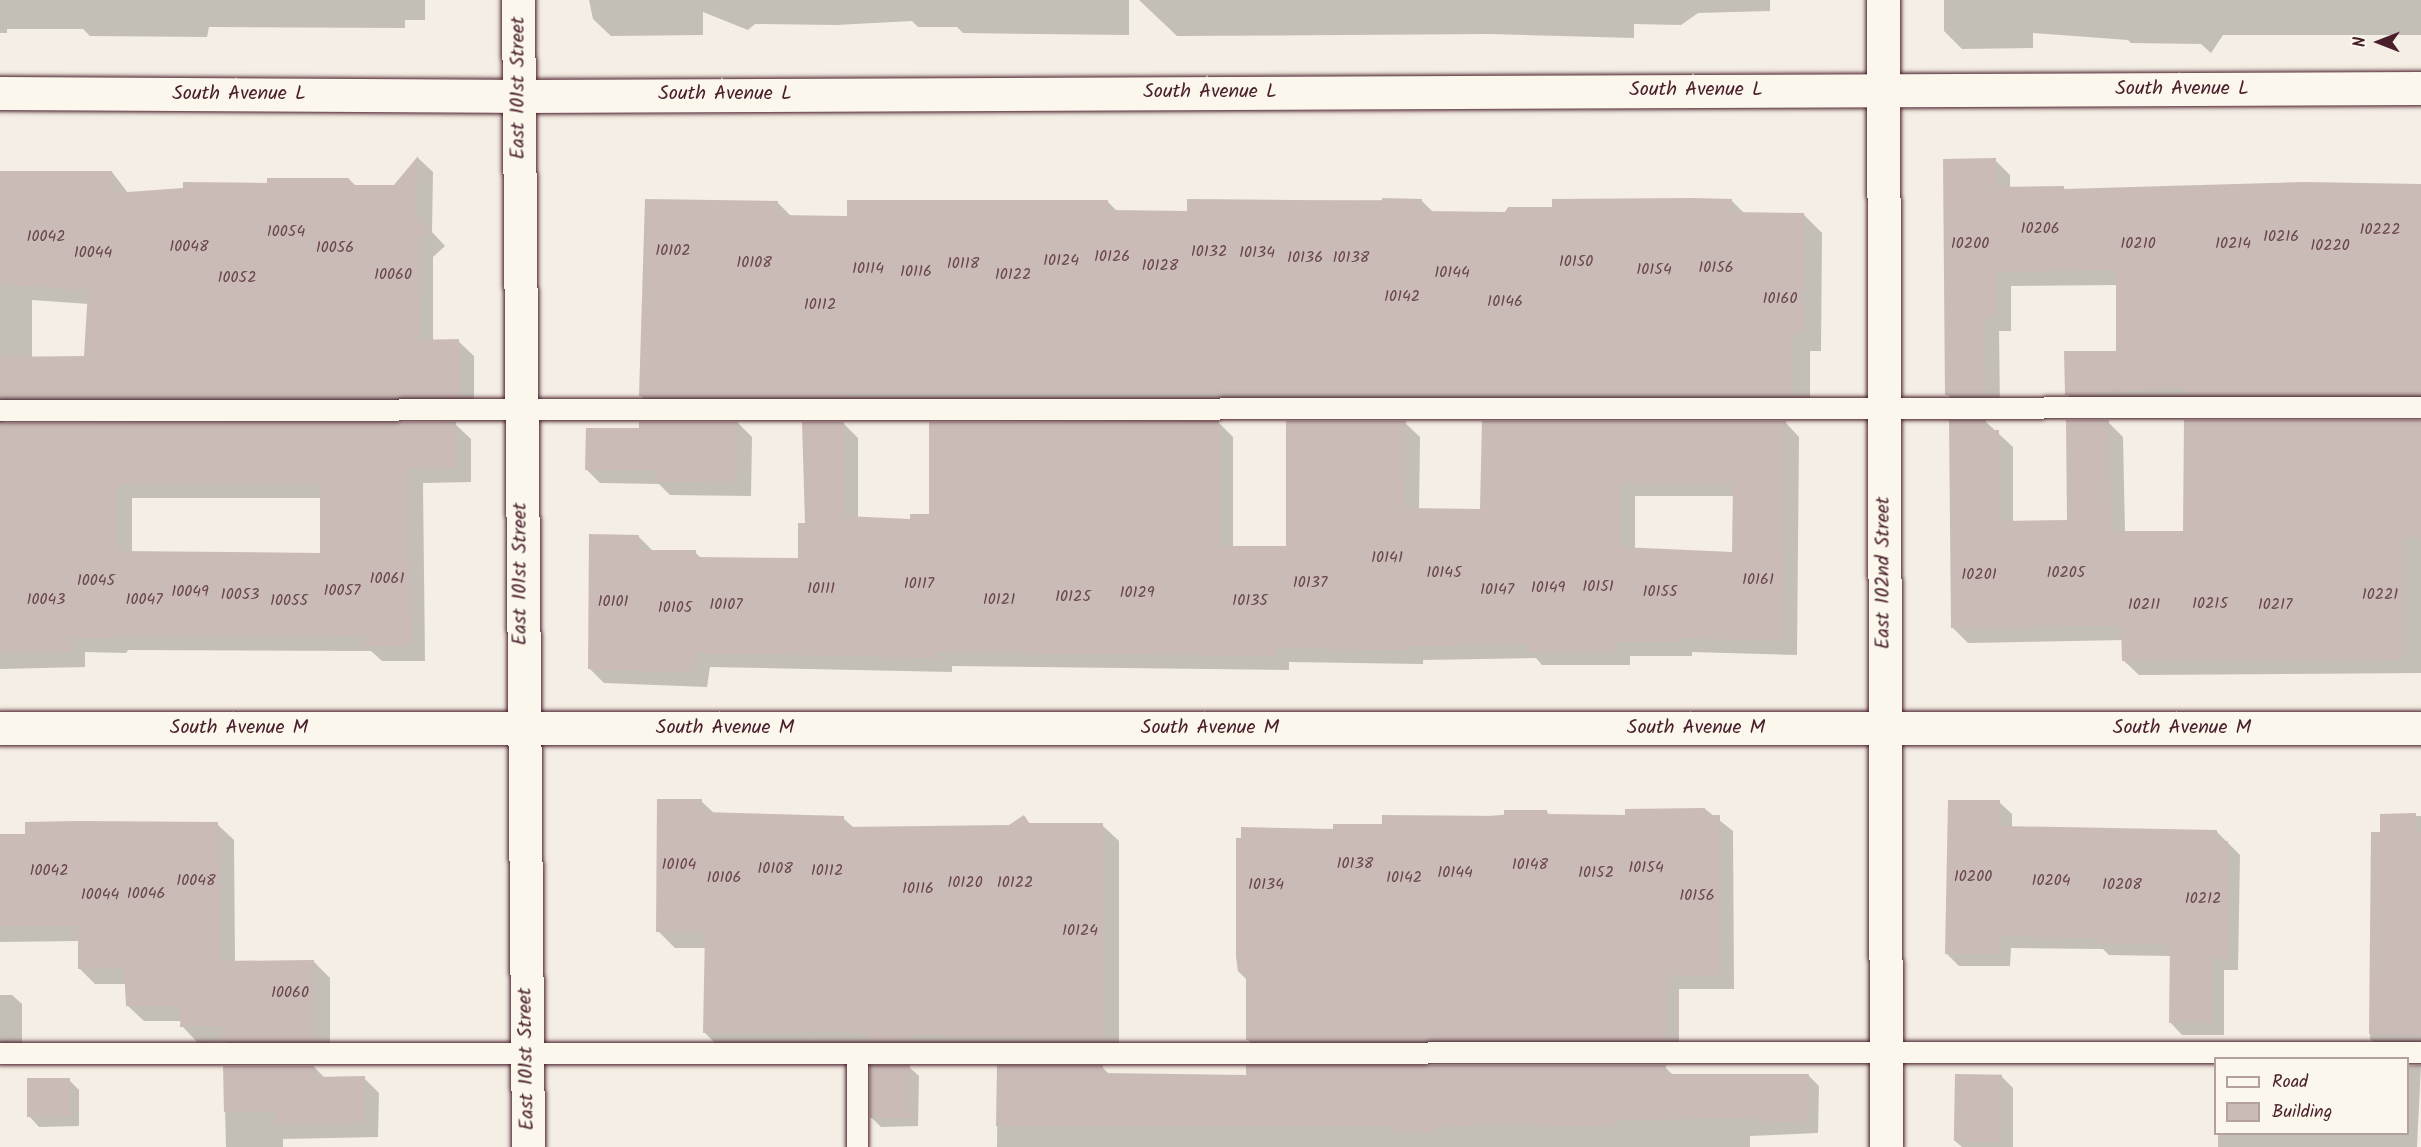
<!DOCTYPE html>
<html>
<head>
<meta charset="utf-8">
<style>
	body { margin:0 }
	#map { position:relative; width:2421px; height:1147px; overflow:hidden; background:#f4eee4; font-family:Kalam,sans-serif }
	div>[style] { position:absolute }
	.shadow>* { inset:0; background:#0003 }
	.building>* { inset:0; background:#cabbb6; transform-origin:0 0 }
	.roads { filter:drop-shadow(0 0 2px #4a1f2b) drop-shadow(0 0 2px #4a1f2b) }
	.lane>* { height:21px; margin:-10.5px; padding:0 10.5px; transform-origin:10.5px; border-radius:10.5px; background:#fbf7ec }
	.street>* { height:33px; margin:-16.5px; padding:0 16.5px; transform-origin:16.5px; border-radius:16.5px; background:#fbf7ec }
	.secondary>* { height:33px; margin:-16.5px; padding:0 16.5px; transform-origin:16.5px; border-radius:16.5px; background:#fbf7ec }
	span { translate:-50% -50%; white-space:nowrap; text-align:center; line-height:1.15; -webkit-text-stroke:6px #fbf7ec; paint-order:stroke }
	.number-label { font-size:16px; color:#6a464e }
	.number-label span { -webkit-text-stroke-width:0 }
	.street-label { font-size:20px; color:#4a1f2b }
	.legend { position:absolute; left:2214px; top:1057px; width:195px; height:78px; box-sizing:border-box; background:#fbf7ec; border:2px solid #b4a19f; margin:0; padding:8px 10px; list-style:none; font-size:18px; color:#4a1f2b }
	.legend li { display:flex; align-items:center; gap:12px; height:30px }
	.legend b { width:30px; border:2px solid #b4a19f }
	.north { position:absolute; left:2349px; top:12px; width:60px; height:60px; -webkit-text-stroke:4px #fbf7ec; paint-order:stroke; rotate:270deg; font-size:16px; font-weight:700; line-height:24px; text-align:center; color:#4a1f2b }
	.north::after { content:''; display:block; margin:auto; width:21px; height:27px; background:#4a1f2b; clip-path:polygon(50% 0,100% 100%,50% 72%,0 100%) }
</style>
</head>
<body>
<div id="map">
	<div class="shadow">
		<div style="clip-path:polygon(0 0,425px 0,425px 20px,405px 20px,405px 28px,209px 27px,207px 37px,90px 36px,83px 29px,7px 29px,7px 33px,0 33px)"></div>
		<div style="clip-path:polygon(589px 0,1129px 0,1129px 35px,963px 33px,957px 27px,918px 27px,912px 21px,836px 25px,755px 24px,748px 30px,703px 12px,703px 35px,611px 36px,593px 19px)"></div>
		<div style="clip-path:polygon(1139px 0,1770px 0,1770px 11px,1698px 13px,1681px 25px,1634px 24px,1634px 38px,1489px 34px,1177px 36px)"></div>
		<div style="clip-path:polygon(1944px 0,2421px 0,2421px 35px,2223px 35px,2211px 53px,2201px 44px,2131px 43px,2128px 40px,2033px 33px,2033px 48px,1962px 49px,1944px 31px)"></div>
		<div style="clip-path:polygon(evenodd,418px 158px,433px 172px,432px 232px,445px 246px,433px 257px,433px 341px,458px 341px,474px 356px,474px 412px,8px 414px,3px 424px,455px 424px,471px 439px,471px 482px,423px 483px,425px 661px,382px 661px,371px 651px,128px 650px,126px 653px,85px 652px,85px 667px,0 669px,0 172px,112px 172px,128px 193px,394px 186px,418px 158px,32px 300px,89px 304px,86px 357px,32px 358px,32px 300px,418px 158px,132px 498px,321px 498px,321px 555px,132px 553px,132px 498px)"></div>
		<div style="clip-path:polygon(1995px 160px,2010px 175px,2010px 188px,2063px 187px,2066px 191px,2421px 184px,2421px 409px,2082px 409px,2067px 394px,2118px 353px,2118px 285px,2011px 286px,2011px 331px,1999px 331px,2000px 409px,1962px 409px,1947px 394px)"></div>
		<div style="clip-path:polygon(1421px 200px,1434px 213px,1506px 214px,1731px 200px,1744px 213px,1803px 214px,1822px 233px,1821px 351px,1810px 351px,1810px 413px,660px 414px,641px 396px,778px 203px,791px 216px,848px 217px,1108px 202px,1117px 211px,1188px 212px,1188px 201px)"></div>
		<div style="clip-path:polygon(2421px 421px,2421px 673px,2139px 675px,2123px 660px,2123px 640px,1968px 643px,1953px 628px,1986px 422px,2013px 447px,2013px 522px,2068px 521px,2108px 422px,2123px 437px,2125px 532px,2184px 532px)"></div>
		<div style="clip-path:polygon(evenodd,1785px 422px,1799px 437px,1797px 655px,1692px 652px,1692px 656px,1630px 656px,1630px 665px,1542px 665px,1536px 658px,1423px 660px,1423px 664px,1289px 662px,1289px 670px,952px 666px,952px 672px,710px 667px,707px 687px,604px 683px,589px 668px,638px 536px,653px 551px,695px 552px,702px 559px,800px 560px,807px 525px,843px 423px,858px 438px,858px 518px,911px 520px,1219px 423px,1233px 437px,1233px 547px,1287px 548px,1405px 423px,1420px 437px,1419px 510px,1482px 511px,1785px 422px,1635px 496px,1734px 496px,1733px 553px,1635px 549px,1635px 496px)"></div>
		<div style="clip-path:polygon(738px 423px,752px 437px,751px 496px,670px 495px,659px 484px,600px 483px,586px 469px,641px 430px)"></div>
		<div style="clip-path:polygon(701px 801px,715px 814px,843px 818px,854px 828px,1010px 827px,1024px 817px,1031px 825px,1102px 825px,1119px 841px,1119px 1056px,721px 1049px,705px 1033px,706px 948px,675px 948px,658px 931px)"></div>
		<div style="clip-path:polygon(1999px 802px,2012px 814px,2012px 828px,2217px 832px,2240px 855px,2238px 970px,2224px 970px,2224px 1035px,2182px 1035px,2170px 1022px,2171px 956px,2109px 955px,2103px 949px,2011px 948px,2010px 966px,1959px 966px,1946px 953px)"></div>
		<div style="clip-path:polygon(1705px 809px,1733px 831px,1734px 989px,1679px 989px,1679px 1053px,1261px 1053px,1247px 1039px,1247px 980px,1239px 972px,1334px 830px,1546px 811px,1550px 815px,1627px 816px)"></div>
		<div style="clip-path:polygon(2381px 815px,2421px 816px,2421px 1058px,2390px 1058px,2370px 1039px,2373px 834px,2381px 834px)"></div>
		<div style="clip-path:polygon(217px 824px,234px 840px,235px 963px,314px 962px,330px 978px,330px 1056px,240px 1056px,226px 1042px,198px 1043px,182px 1026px,182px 1021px,144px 1021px,127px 1005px,127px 984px,95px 984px,79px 968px,79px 941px,0 942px,0 836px)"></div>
		<div style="clip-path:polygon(0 995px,12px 995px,22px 1004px,22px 1048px,0 1048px)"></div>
		<div style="clip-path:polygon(2421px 1065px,2417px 1147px,2218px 1147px,2218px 1134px,2408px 1134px,2408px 1066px)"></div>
		<div style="clip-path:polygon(224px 1067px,314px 1067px,325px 1078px,364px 1078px,379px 1093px,378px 1137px,283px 1139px,283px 1147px,226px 1147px)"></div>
		<div style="clip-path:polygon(909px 1067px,919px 1076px,918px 1126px,881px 1127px,871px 1117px)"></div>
		<div style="clip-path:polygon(998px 1067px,1102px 1067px,1110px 1075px,1247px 1076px,1665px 1067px,1674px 1076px,1808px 1075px,1819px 1086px,1818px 1133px,1750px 1136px,1750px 1147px,997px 1147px)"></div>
		<div style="clip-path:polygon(2001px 1076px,2013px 1088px,2013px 1147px,1962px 1147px,1955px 1141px)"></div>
		<div style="clip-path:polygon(69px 1080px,79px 1090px,79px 1126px,39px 1127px,30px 1117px)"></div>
	</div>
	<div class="building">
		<div style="clip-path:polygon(418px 156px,417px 216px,431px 230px,418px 242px,419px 340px,459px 339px,459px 397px,0 397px,0 357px,84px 356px,88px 290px,0 284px,0 171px,112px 171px,114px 193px,183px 188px,183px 182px,267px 183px,267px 178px,348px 178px,355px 185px,394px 185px)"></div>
		<div style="clip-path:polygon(1996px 158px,1996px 187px,2064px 186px,2064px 189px,2304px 182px,2421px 184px,2421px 394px,2185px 395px,2185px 387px,2065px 395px,2064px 351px,2116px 351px,2116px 270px,1996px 272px,1996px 316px,1984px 317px,1986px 395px,1945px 395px,1943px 159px)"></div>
		<div style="clip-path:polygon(1382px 198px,1422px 199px,1422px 211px,1505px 212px,1508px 207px,1552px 207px,1552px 199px,1691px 198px,1732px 199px,1731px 212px,1804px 213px,1803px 333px,1792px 333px,1792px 395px,844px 393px,844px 396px,639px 396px,645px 199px,778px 201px,778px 215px,847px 216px,847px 200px,1108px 200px,1108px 210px,1187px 211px,1187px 199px,1382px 201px)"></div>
		<div style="clip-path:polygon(1949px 420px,1986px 420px,1986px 430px,1999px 430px,1999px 521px,2067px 520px,2066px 420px,2109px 420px,2111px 531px,2183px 531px,2184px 420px,2421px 420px,2421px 537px,2402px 537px,2402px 660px,2122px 661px,2121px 626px,1951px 628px)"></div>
		<div style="clip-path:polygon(evenodd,1219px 421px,1219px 546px,1286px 546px,1286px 421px,1406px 421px,1405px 508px,1480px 509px,1482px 421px,1786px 421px,1783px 641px,1678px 638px,1678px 642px,1616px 642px,1616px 651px,1526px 651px,1526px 644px,1409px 646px,1409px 650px,1275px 648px,1275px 656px,938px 652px,938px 658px,696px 653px,693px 673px,588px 669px,589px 534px,639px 535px,639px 550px,696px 550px,696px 557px,798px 558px,798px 523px,805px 523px,802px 422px,844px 422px,844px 516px,910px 519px,910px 514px,929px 514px,929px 422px,1219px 421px,1621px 483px,1729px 483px,1733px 486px,1732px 552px,1621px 547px,1621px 483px)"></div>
		<div style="clip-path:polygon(evenodd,456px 422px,456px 467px,409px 468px,411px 646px,365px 646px,365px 636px,113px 635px,111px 639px,70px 637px,70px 652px,0 653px,0 423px,456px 422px,320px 483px,320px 553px,117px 551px,117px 484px,320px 483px)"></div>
		<div style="clip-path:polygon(639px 422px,738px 422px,737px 483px,655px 482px,655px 470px,585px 470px,586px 428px,639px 428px)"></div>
		<div style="clip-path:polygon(657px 799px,702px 799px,702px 812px,844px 816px,844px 827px,1009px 825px,1024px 815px,1029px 823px,1103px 823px,1103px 1040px,911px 1035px,910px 1040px,868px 1040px,868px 1034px,845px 1032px,703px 1033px,705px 931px,656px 932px)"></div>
		<div style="clip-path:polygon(1948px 800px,2000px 800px,2000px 826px,2217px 830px,2217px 841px,2228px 841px,2227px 958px,2212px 958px,2212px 1023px,2169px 1023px,2170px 944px,2095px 943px,2095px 938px,1999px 936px,1999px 954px,1945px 954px)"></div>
		<div style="clip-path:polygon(1705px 808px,1705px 815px,1720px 815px,1720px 976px,1666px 975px,1666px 1040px,1246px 1040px,1246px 972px,1238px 972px,1236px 956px,1236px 838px,1241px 838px,1241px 827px,1333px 829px,1333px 824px,1382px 824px,1382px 815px,1504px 816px,1504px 810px,1547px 810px,1547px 814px,1625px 815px,1625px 809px)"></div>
		<div style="clip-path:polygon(2416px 813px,2416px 832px,2421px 832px,2421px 1035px,2369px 1034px,2371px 832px,2380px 832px,2380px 814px)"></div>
		<div style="clip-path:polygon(77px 821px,218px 822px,220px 961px,314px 960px,314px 1040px,222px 1040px,222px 1026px,180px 1027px,181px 1006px,126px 1006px,124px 968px,78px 969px,78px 926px,0 926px,0 834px,25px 834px,25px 822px)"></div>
		<div style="left:870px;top:1065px;width:40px;height:53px"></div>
		<div style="clip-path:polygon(997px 1065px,1103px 1065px,1103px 1073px,1246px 1075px,1246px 1065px,1666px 1065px,1666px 1074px,1809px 1074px,1808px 1123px,1762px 1122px,1762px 1117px,1677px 1119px,1616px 1121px,1616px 1127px,1496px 1124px,1434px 1128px,1434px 1133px,1392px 1132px,1392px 1126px,996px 1126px)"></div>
		<div style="clip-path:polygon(223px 1066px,314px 1066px,316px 1077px,365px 1076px,364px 1123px,276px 1124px,276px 1112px,224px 1112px)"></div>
		<div style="left:1955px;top:1074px;width:47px;height:67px;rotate:1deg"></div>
		<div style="left:70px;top:1078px;width:39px;height:43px;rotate:90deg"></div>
	</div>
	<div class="roads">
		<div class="lane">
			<div style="left:0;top:410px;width:2421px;rotate:-0.07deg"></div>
			<div style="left:0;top:1053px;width:2421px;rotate:-0.02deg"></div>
			<div style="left:857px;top:1053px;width:94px;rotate:90deg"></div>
		</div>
		<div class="street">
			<div style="left:518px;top:0;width:1147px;rotate:89.5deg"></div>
			<div style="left:1883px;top:0;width:1147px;rotate:89.85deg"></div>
			<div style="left:0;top:728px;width:2421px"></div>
		</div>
		<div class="secondary">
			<div style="left:0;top:93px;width:519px;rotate:0.33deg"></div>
			<div style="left:519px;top:96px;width:1902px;rotate:-0.24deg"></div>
		</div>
	</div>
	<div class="number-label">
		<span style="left:2040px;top:229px">10206</span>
		<span style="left:2380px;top:230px">10222</span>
		<span style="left:286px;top:232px">10054</span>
		<span style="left:46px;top:237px">10042</span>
		<span style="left:2281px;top:237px">10216</span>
		<span style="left:1970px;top:244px">10200</span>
		<span style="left:2138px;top:244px">10210</span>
		<span style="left:2233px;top:244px">10214</span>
		<span style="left:2330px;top:246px">10220</span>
		<span style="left:189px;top:247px">10048</span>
		<span style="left:335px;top:248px">10056</span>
		<span style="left:673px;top:251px">10102</span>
		<span style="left:1209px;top:252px">10132</span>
		<span style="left:93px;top:253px">10044</span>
		<span style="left:1257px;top:253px">10134</span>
		<span style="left:1112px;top:257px">10126</span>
		<span style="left:1305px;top:258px">10136</span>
		<span style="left:1351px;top:258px">10138</span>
		<span style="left:1061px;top:261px">10124</span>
		<span style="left:1576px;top:262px">10150</span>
		<span style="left:754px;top:263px">10108</span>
		<span style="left:963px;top:264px">10118</span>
		<span style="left:1160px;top:266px">10128</span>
		<span style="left:1716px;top:268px">10156</span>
		<span style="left:868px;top:269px">10114</span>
		<span style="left:1654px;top:270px">10154</span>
		<span style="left:916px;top:272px">10116</span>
		<span style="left:1452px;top:273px">10144</span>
		<span style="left:393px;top:275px">10060</span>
		<span style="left:1013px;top:275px">10122</span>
		<span style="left:237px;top:278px">10052</span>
		<span style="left:1402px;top:297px">10142</span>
		<span style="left:1780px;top:299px">10160</span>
		<span style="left:1505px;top:302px">10146</span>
		<span style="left:820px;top:305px">10112</span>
		<span style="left:1387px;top:558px">10141</span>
		<span style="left:1444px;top:573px">10145</span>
		<span style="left:2066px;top:573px">10205</span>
		<span style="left:1979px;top:575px">10201</span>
		<span style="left:387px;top:579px">10061</span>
		<span style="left:1758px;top:580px">10161</span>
		<span style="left:96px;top:581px">10045</span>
		<span style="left:1310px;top:583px">10137</span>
		<span style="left:919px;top:584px">10117</span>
		<span style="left:1598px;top:587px">10151</span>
		<span style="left:1548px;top:588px">10149</span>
		<span style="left:821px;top:589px">10111</span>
		<span style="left:1497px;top:590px">10147</span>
		<span style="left:342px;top:591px">10057</span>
		<span style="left:190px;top:592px">10049</span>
		<span style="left:1660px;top:592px">10155</span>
		<span style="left:1137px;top:593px">10129</span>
		<span style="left:240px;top:595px">10053</span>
		<span style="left:2380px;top:595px">10221</span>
		<span style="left:1073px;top:597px">10125</span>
		<span style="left:46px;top:600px">10043</span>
		<span style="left:144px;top:600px">10047</span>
		<span style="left:999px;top:600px">10121</span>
		<span style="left:289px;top:601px">10055</span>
		<span style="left:1250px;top:601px">10135</span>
		<span style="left:613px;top:602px">10101</span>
		<span style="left:2210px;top:604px">10215</span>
		<span style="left:726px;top:605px">10107</span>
		<span style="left:2144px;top:605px">10211</span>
		<span style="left:2275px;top:605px">10217</span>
		<span style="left:675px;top:608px">10105</span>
		<span style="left:1355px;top:864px">10138</span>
		<span style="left:679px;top:865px">10104</span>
		<span style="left:1530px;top:865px">10148</span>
		<span style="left:1646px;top:868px">10154</span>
		<span style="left:775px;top:869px">10108</span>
		<span style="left:49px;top:871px">10042</span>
		<span style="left:827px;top:871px">10112</span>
		<span style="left:1455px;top:873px">10144</span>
		<span style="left:1596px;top:873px">10152</span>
		<span style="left:1973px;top:877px">10200</span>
		<span style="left:724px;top:878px">10106</span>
		<span style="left:1404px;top:878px">10142</span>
		<span style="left:196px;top:881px">10048</span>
		<span style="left:2051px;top:881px">10204</span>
		<span style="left:965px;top:883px">10120</span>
		<span style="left:1015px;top:883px">10122</span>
		<span style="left:1266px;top:885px">10134</span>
		<span style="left:2122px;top:885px">10208</span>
		<span style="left:918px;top:889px">10116</span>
		<span style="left:146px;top:894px">10046</span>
		<span style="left:100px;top:895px">10044</span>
		<span style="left:1697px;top:896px">10156</span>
		<span style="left:2203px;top:899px">10212</span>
		<span style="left:1080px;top:931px">10124</span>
		<span style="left:290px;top:993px">10060</span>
	</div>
	<div class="street-label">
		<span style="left:519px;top:88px;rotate:-90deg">East 101st Street</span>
		<span style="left:2182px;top:89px">South Avenue L</span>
		<span style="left:1696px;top:90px">South Avenue L</span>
		<span style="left:1210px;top:92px">South Avenue L</span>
		<span style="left:239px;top:94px">South Avenue L</span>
		<span style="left:725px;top:94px">South Avenue L</span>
		<span style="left:1884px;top:573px;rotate:-90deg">East 102nd Street</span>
		<span style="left:521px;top:574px;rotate:-90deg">East 101st Street</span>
		<span style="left:239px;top:728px">South Avenue M</span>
		<span style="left:725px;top:728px">South Avenue M</span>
		<span style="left:1210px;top:728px">South Avenue M</span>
		<span style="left:1696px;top:728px">South Avenue M</span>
		<span style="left:2182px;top:728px">South Avenue M</span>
		<span style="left:527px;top:1059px;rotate:-91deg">East 101st Street</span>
	</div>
	<ul class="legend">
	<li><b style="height:8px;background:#fbf7ec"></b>Road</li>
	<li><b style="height:16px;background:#cabbb6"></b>Building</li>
	</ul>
	<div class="north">N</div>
</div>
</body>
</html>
